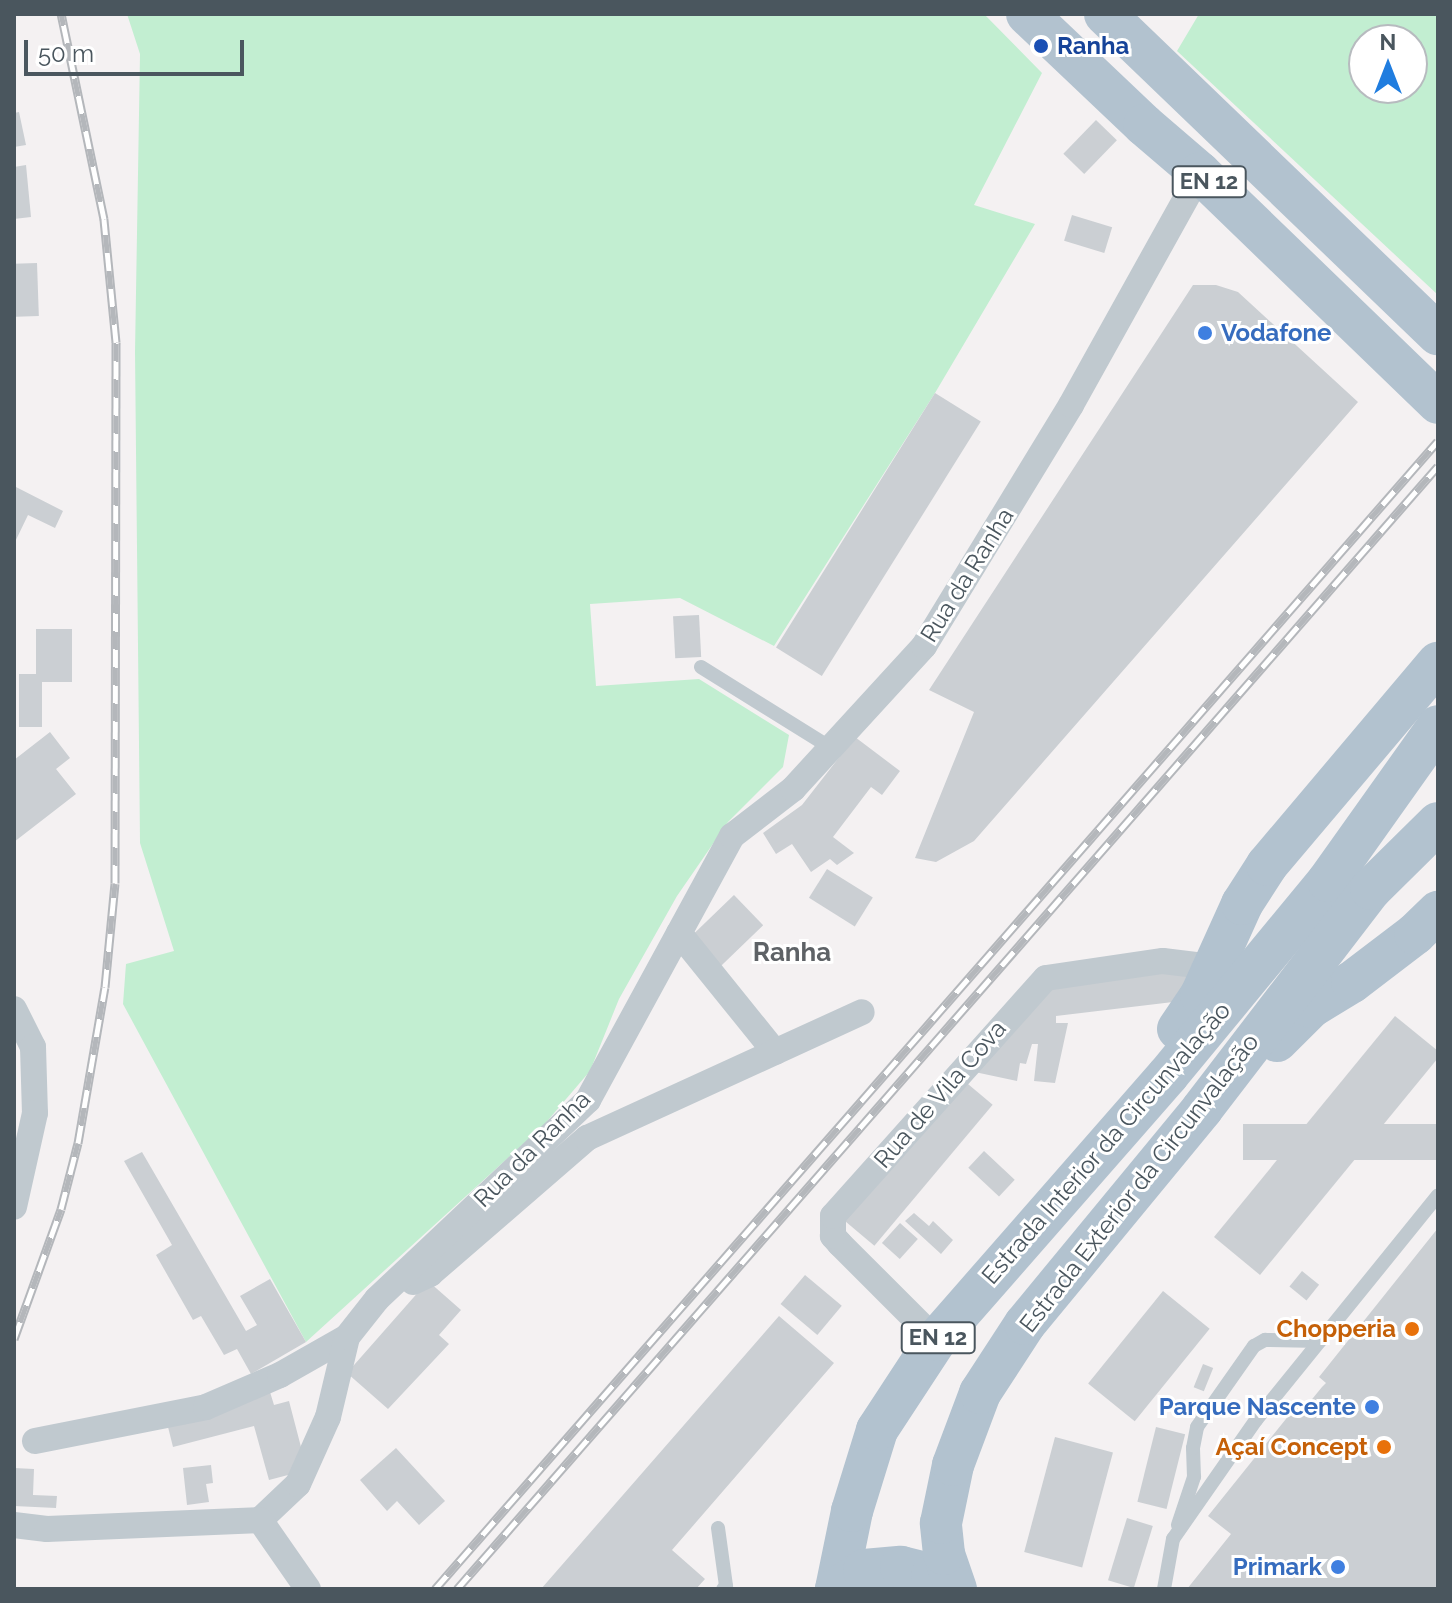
<!DOCTYPE html>
<html>
<head>
<meta charset="utf-8">
<style>
	body { margin:0 }
	#map { position:relative; width:1452px; height:1603px; overflow:hidden; background:#f4f1f2; font-family:Raleway,sans-serif }
	div>[style] { position:absolute }
	.green>* { inset:0; background:#c2eed1 }
	.building>* { inset:0; background:#cbcfd3; transform-origin:0 0 }
	.service>* { height:14px; margin:-7px; padding:0 7px; transform-origin:7px; border-radius:7px; background:#c0c9cf }
	.minor>* { height:26px; margin:-13px; padding:0 13px; transform-origin:13px; border-radius:13px; background:#c0c9cf }
	.primary>* { height:42px; margin:-21px; padding:0 21px; transform-origin:21px; border-radius:21px; background:#b2c2cf }
	.rail>* { height:9px; margin-top:-4.5px; transform-origin:0; background:repeating-linear-gradient(90deg,#fff 0 18px,#b4b7bb 0 36px); box-sizing:border-box; border-block:2px solid #b4b7bb }
	.dots>* { width:22px; height:22px; translate:-50% -50%; box-sizing:border-box; border:4px solid #fff; border-radius:50% }
	span { translate:-50% -50%; white-space:nowrap; text-align:center; line-height:1.15; -webkit-text-stroke:6px #fff; paint-order:stroke }
	.shield-label span { padding:2px 6px; background:#fff; border:2px solid; border-radius:6px; -webkit-text-stroke-width:0 }
	.shield-label { font-size:22px; color:#4a565e; font-weight:700 }
	.transit-label { font-size:24px; color:#164399; font-weight:700 }
	.left { translate:0 -50%; text-align:left }
	.shop-label { font-size:24px; color:#366cbe; font-weight:700 }
	.right { translate:-100% -50%; text-align:right }
	.street-label { font-size:24px; color:#4a565e }
	.food-label { font-size:24px; color:#c56008; font-weight:700 }
	.neighbourhood-label { font-size:26px; color:#5e6266; font-weight:700 }
	.frame { position:absolute; inset:0; border:16px solid #4a565e; pointer-events:none }
	.north { position:absolute; left:1348px; top:24px; width:80px; height:80px; box-sizing:border-box; background:#fff; border:2px solid #b7bbbf; border-radius:50%; rotate:0deg; font-size:22px; font-weight:700; line-height:32px; text-align:center; color:#4a565e }
	.north::after { content:''; display:block; margin:auto; width:28px; height:36px; background:#207ddf; clip-path:polygon(50% 0,100% 100%,50% 72%,0 100%) }
	.scale { position:absolute; left:24px; top:40px; width:220px; height:36px; box-sizing:border-box; border:4px solid #4a565e; border-top:0; padding-left:10px; font-size:24px; line-height:28px; white-space:nowrap; color:#4a565e; -webkit-text-stroke:6px #fff; paint-order:stroke }
</style>
</head>
<body>
<div id="map">
	<div class="green">
		<div style="clip-path:polygon(127px 14px,984px 14px,1042px 73px,974px 205px,1035px 224px,935px 393px,774px 646px,680px 598px,590px 604px,596px 686px,699px 679px,789px 735px,783px 767px,728px 822px,677px 896px,619px 999px,590px 1071px,543px 1126px,306px 1342px,123px 1004px,126px 964px,174px 951px,140px 843px,135px 352px,140px 54px)"></div>
		<div style="clip-path:polygon(evenodd,1199px 14px,1438px 14px,1438px 295px,1177px 51px,1199px 14px,1364px 40px,1412px 40px,1412px 88px,1364px 88px,1364px 40px)"></div>
	</div>
	<div class="building">
		<div style="clip-path:polygon(19px 112px,26px 145px,14px 147px,14px 113px)"></div>
		<div style="left:1096px;top:120px;width:29px;height:47px;rotate:44deg"></div>
		<div style="clip-path:polygon(26px 165px,31px 217px,14px 219px,14px 167px)"></div>
		<div style="left:1072px;top:215px;width:42px;height:27px;rotate:17deg"></div>
		<div style="left:37px;top:263px;width:53px;height:23px;rotate:88deg"></div>
		<div style="clip-path:polygon(1193px 285px,1216px 285px,1238px 292px,1358px 402px,974px 841px,936px 862px,915px 858px,974px 712px,929px 690px)"></div>
		<div style="left:935px;top:393px;width:54px;height:300px;rotate:32deg"></div>
		<div style="clip-path:polygon(14px 486px,63px 511px,55px 528px,28px 515px,14px 544px)"></div>
		<div style="left:699px;top:615px;width:42px;height:26px;rotate:87deg"></div>
		<div style="clip-path:polygon(36px 629px,72px 629px,72px 682px,42px 682px,42px 727px,19px 727px,19px 674px,36px 674px)"></div>
		<div style="clip-path:polygon(50px 732px,70px 758px,56px 769px,76px 794px,14px 842px,14px 760px)"></div>
		<div style="clip-path:polygon(855px 737px,900px 771px,882px 795px,871px 787px,833px 837px,854px 853px,837px 865px,830px 859px,811px 872px,792px 844px,776px 854px,763px 833px,802px 805px)"></div>
		<div style="left:827px;top:869px;width:54px;height:34px;rotate:32deg"></div>
		<div style="left:734px;top:895px;width:42px;height:62px;rotate:46deg"></div>
		<div style="clip-path:polygon(1154px 972px,1191px 977px,1173px 1002px,1056px 1016px,1056px 1023px,1068px 1023px,1055px 1083px,1034px 1081px,1038px 1044px,1032px 1044px,1026px 1064px,1020px 1063px,1017px 1081px,970px 1071px,1053px 983px)"></div>
		<div style="clip-path:polygon(1395px 1016px,1438px 1051px,1438px 1058px,1260px 1275px,1214px 1237px)"></div>
		<div style="left:962px;top:1079px;width:40px;height:184px;rotate:40deg"></div>
		<div style="left:1438px;top:1124px;width:36px;height:195px;rotate:90deg"></div>
		<div style="left:984px;top:1151px;width:42px;height:23px;rotate:43deg"></div>
		<div style="clip-path:polygon(142px 1152px,246px 1331px,257px 1325px,240px 1296px,270px 1279px,306px 1342px,251px 1374px,237px 1349px,224px 1355px,201px 1316px,193px 1320px,156px 1255px,172px 1245px,124px 1161px)"></div>
		<div style="clip-path:polygon(914px 1213px,929px 1226px,933px 1221px,953px 1240px,941px 1254px,905px 1221px)"></div>
		<div style="left:900px;top:1223px;width:24px;height:27px;rotate:42deg"></div>
		<div style="clip-path:polygon(1438px 1228px,1438px 1589px,1187px 1589px,1231px 1534px,1208px 1516px,1298px 1404px,1304px 1409px,1322px 1387px,1326px 1383px,1319px 1377px)"></div>
		<div style="left:1302px;top:1271px;width:22px;height:20px;rotate:39deg"></div>
		<div style="left:805px;top:1275px;width:48px;height:38px;rotate:40deg"></div>
		<div style="clip-path:polygon(428px 1281px,461px 1310px,439px 1335px,449px 1344px,388px 1409px,347px 1373px)"></div>
		<div style="left:1163px;top:1291px;width:60px;height:119px;rotate:39deg"></div>
		<div style="clip-path:polygon(779px 1316px,834px 1363px,672px 1550px,705px 1579px,696px 1589px,541px 1589px)"></div>
		<div style="left:1203px;top:1364px;width:11px;height:25px;rotate:22deg"></div>
		<div style="clip-path:polygon(270px 1392px,274px 1405px,289px 1401px,307px 1470px,269px 1480px,254px 1426px,173px 1447px,166px 1419px)"></div>
		<div style="left:1156px;top:1427px;width:30px;height:77px;rotate:14deg"></div>
		<div style="left:1055px;top:1437px;width:60px;height:119px;rotate:15deg"></div>
		<div style="clip-path:polygon(396px 1448px,445px 1501px,419px 1525px,397px 1501px,387px 1511px,360px 1480px)"></div>
		<div style="clip-path:polygon(211px 1465px,213px 1483px,206px 1484px,209px 1502px,187px 1505px,183px 1468px)"></div>
		<div style="clip-path:polygon(14px 1468px,34px 1469px,33px 1495px,57px 1496px,56px 1508px,14px 1506px)"></div>
		<div style="left:1127px;top:1518px;width:27px;height:65px;rotate:17deg"></div>
	</div>
	<div class="service">
		<div style="left:701px;top:667px;width:153px;rotate:31.9deg"></div>
		<div style="left:1178px;top:1525px;width:51px;rotate:-71.6deg"></div>
		<div style="left:1194px;top:1477px;width:29px;rotate:-92deg"></div>
		<div style="left:1193px;top:1448px;width:21px;rotate:-79deg"></div>
		<div style="left:1197px;top:1427px;width:99px;rotate:-54.9deg"></div>
		<div style="left:1254px;top:1346px;width:13px;rotate:-29deg"></div>
		<div style="left:1265px;top:1340px;width:55px;rotate:1deg"></div>
		<div style="left:718px;top:1528px;width:59px;rotate:82.1deg"></div>
		<div style="left:726px;top:1586px;width:4px;rotate:135deg"></div>
		<div style="left:1164px;top:1589px;width:51px;rotate:-79.8deg"></div>
		<div style="left:1173px;top:1539px;width:145px;rotate:-55.1deg"></div>
		<div style="left:1256px;top:1420px;width:289px;rotate:-51deg"></div>
	</div>
	<div class="minor">
		<div style="left:679px;top:933px;width:153px;rotate:51.1deg"></div>
		<div style="left:14px;top:1009px;width:42px;rotate:63.4deg"></div>
		<div style="left:33px;top:1047px;width:66px;rotate:88.3deg"></div>
		<div style="left:35px;top:1113px;width:96px;rotate:102.6deg"></div>
		<div style="left:413px;top:1282px;width:19px;rotate:-25deg"></div>
		<div style="left:430px;top:1274px;width:208px;rotate:-40.9deg"></div>
		<div style="left:587px;top:1138px;width:302px;rotate:-24.6deg"></div>
		<div style="left:936px;top:1340px;width:136px;rotate:-135deg"></div>
		<div style="left:840px;top:1244px;width:11px;rotate:-131deg"></div>
		<div style="left:833px;top:1236px;width:20px;rotate:-90deg"></div>
		<div style="left:833px;top:1216px;width:319px;rotate:-48.2deg"></div>
		<div style="left:1046px;top:978px;width:118px;rotate:-8.3deg"></div>
		<div style="left:1163px;top:961px;width:35px;rotate:7deg"></div>
		<div style="left:1198px;top:965px;width:18px;rotate:56deg"></div>
		<div style="left:35px;top:1441px;width:174px;rotate:-11.2deg"></div>
		<div style="left:206px;top:1407px;width:81px;rotate:-23.4deg"></div>
		<div style="left:280px;top:1375px;width:77px;rotate:-29.6deg"></div>
		<div style="left:260px;top:1520px;width:52px;rotate:-43.5deg"></div>
		<div style="left:298px;top:1484px;width:73px;rotate:-65.9deg"></div>
		<div style="left:328px;top:1417px;width:82px;rotate:-76.6deg"></div>
		<div style="left:347px;top:1337px;width:48px;rotate:-51.7deg"></div>
		<div style="left:377px;top:1299px;width:290px;rotate:-43.3deg"></div>
		<div style="left:588px;top:1100px;width:301px;rotate:-61.4deg"></div>
		<div style="left:732px;top:836px;width:77px;rotate:-37.6deg"></div>
		<div style="left:793px;top:789px;width:194px;rotate:-47.5deg"></div>
		<div style="left:924px;top:646px;width:282px;rotate:-58.6deg"></div>
		<div style="left:1071px;top:405px;width:265px;rotate:-60.9deg"></div>
		<div style="left:260px;top:1520px;width:84px;rotate:55.2deg"></div>
		<div style="left:14px;top:1525px;width:33px;rotate:7deg"></div>
		<div style="left:47px;top:1529px;width:213px;rotate:-2.4deg"></div>
	</div>
	<div class="primary">
		<div style="left:1027px;top:14px;width:161px;rotate:43.5deg"></div>
		<div style="left:1144px;top:125px;width:74px;rotate:40.6deg"></div>
		<div style="left:1200px;top:173px;width:331px;rotate:44deg"></div>
		<div style="left:1105px;top:14px;width:462px;rotate:43.9deg"></div>
		<div style="left:1178px;top:1029px;width:41px;rotate:-55.9deg"></div>
		<div style="left:1201px;top:995px;width:100px;rotate:-65.7deg"></div>
		<div style="left:1242px;top:904px;width:46px;rotate:-57.3deg"></div>
		<div style="left:1267px;top:865px;width:265px;rotate:-49.8deg"></div>
		<div style="left:1277px;top:1041px;width:48px;rotate:-45deg"></div>
		<div style="left:1311px;top:1007px;width:48px;rotate:-31.4deg"></div>
		<div style="left:1352px;top:982px;width:79px;rotate:-37.3deg"></div>
		<div style="left:1415px;top:934px;width:32px;rotate:-44deg"></div>
		<div style="left:836px;top:1589px;width:80px;rotate:-78.4deg"></div>
		<div style="left:852px;top:1511px;width:85px;rotate:-72.8deg"></div>
		<div style="left:877px;top:1430px;width:108px;rotate:-56.8deg"></div>
		<div style="left:936px;top:1340px;width:352px;rotate:-48.8deg"></div>
		<div style="left:1168px;top:1075px;width:251px;rotate:-50.5deg"></div>
		<div style="left:1328px;top:881px;width:190px;rotate:-54.6deg"></div>
		<div style="left:836px;top:1589px;width:34px;rotate:-34deg"></div>
		<div style="left:864px;top:1570px;width:37px;rotate:-5deg"></div>
		<div style="left:901px;top:1567px;width:32px;rotate:14deg"></div>
		<div style="left:932px;top:1575px;width:22px;rotate:39deg"></div>
		<div style="left:956px;top:1589px;width:37px;rotate:-109deg"></div>
		<div style="left:944px;top:1554px;width:31px;rotate:-96deg"></div>
		<div style="left:941px;top:1523px;width:59px;rotate:-78.3deg"></div>
		<div style="left:953px;top:1465px;width:77px;rotate:-69.4deg"></div>
		<div style="left:980px;top:1393px;width:82px;rotate:-56.9deg"></div>
		<div style="left:1025px;top:1324px;width:278px;rotate:-50.5deg"></div>
		<div style="left:1202px;top:1109px;width:277px;rotate:-52.5deg"></div>
		<div style="left:1371px;top:889px;width:94px;rotate:-44.6deg"></div>
	</div>
	<div class="rail">
		<div style="left:14px;top:1339px;width:138px;rotate:-70.1deg"></div>
		<div style="left:61px;top:1209px;width:68px;rotate:-75.6deg"></div>
		<div style="left:78px;top:1143px;width:158px;rotate:-80.2deg"></div>
		<div style="left:105px;top:987px;width:104px;rotate:-84.5deg"></div>
		<div style="left:115px;top:883px;width:541px;rotate:-89.89deg"></div>
		<div style="left:116px;top:342px;width:124px;rotate:-95.6deg"></div>
		<div style="left:104px;top:219px;width:209px;rotate:-101.8deg"></div>
		<div style="left:435px;top:1589px;width:1524px;rotate:-48.86deg"></div>
		<div style="left:457px;top:1589px;width:1491px;rotate:-48.86deg"></div>
	</div>
	<div class="dots">
		<div style="left:1041px;top:46px;background:#1a4fb4"></div>
		<div style="left:1205px;top:333px;background:#3f7fe0"></div>
		<div style="left:1412px;top:1329px;background:#e8710a"></div>
		<div style="left:1372px;top:1407px;background:#3f7fe0"></div>
		<div style="left:1384px;top:1447px;background:#e8710a"></div>
		<div style="left:1338px;top:1567px;background:#3f7fe0"></div>
	</div>
	<div class="shield-label">
		<span style="left:1209px;top:182px">EN 12</span>
		<span style="left:938px;top:1338px">EN 12</span>
	</div>
	<div class="transit-label">
		<span class="left" style="left:1057px;top:46px">Ranha</span>
	</div>
	<div class="shop-label">
		<span class="left" style="left:1221px;top:333px">Vodafone</span>
		<span class="right" style="left:1356px;top:1407px">Parque Nascente</span>
		<span class="right" style="left:1322px;top:1567px">Primark</span>
	</div>
	<div class="street-label">
		<span style="left:967px;top:575px;rotate:-58deg">Rua da Ranha</span>
		<span style="left:940px;top:1094px;rotate:-49deg">Rua de Vila Cova</span>
		<span style="left:1106px;top:1143px;rotate:-49deg">Estrada Interior da Circunvalação</span>
		<span style="left:532px;top:1149px;rotate:-45deg">Rua da Ranha</span>
		<span style="left:1139px;top:1183px;rotate:-52deg">Estrada Exterior da Circunvalação</span>
	</div>
	<div class="food-label">
		<span class="right" style="left:1396px;top:1329px">Chopperia</span>
		<span class="right" style="left:1368px;top:1447px">Açaí Concept</span>
	</div>
	<div class="neighbourhood-label">
		<span style="left:792px;top:953px">Ranha</span>
	</div>
	<div class="frame"></div>
	<div class="north">N</div>
	<div class="scale">50 m</div>
</div>
</body>
</html>
